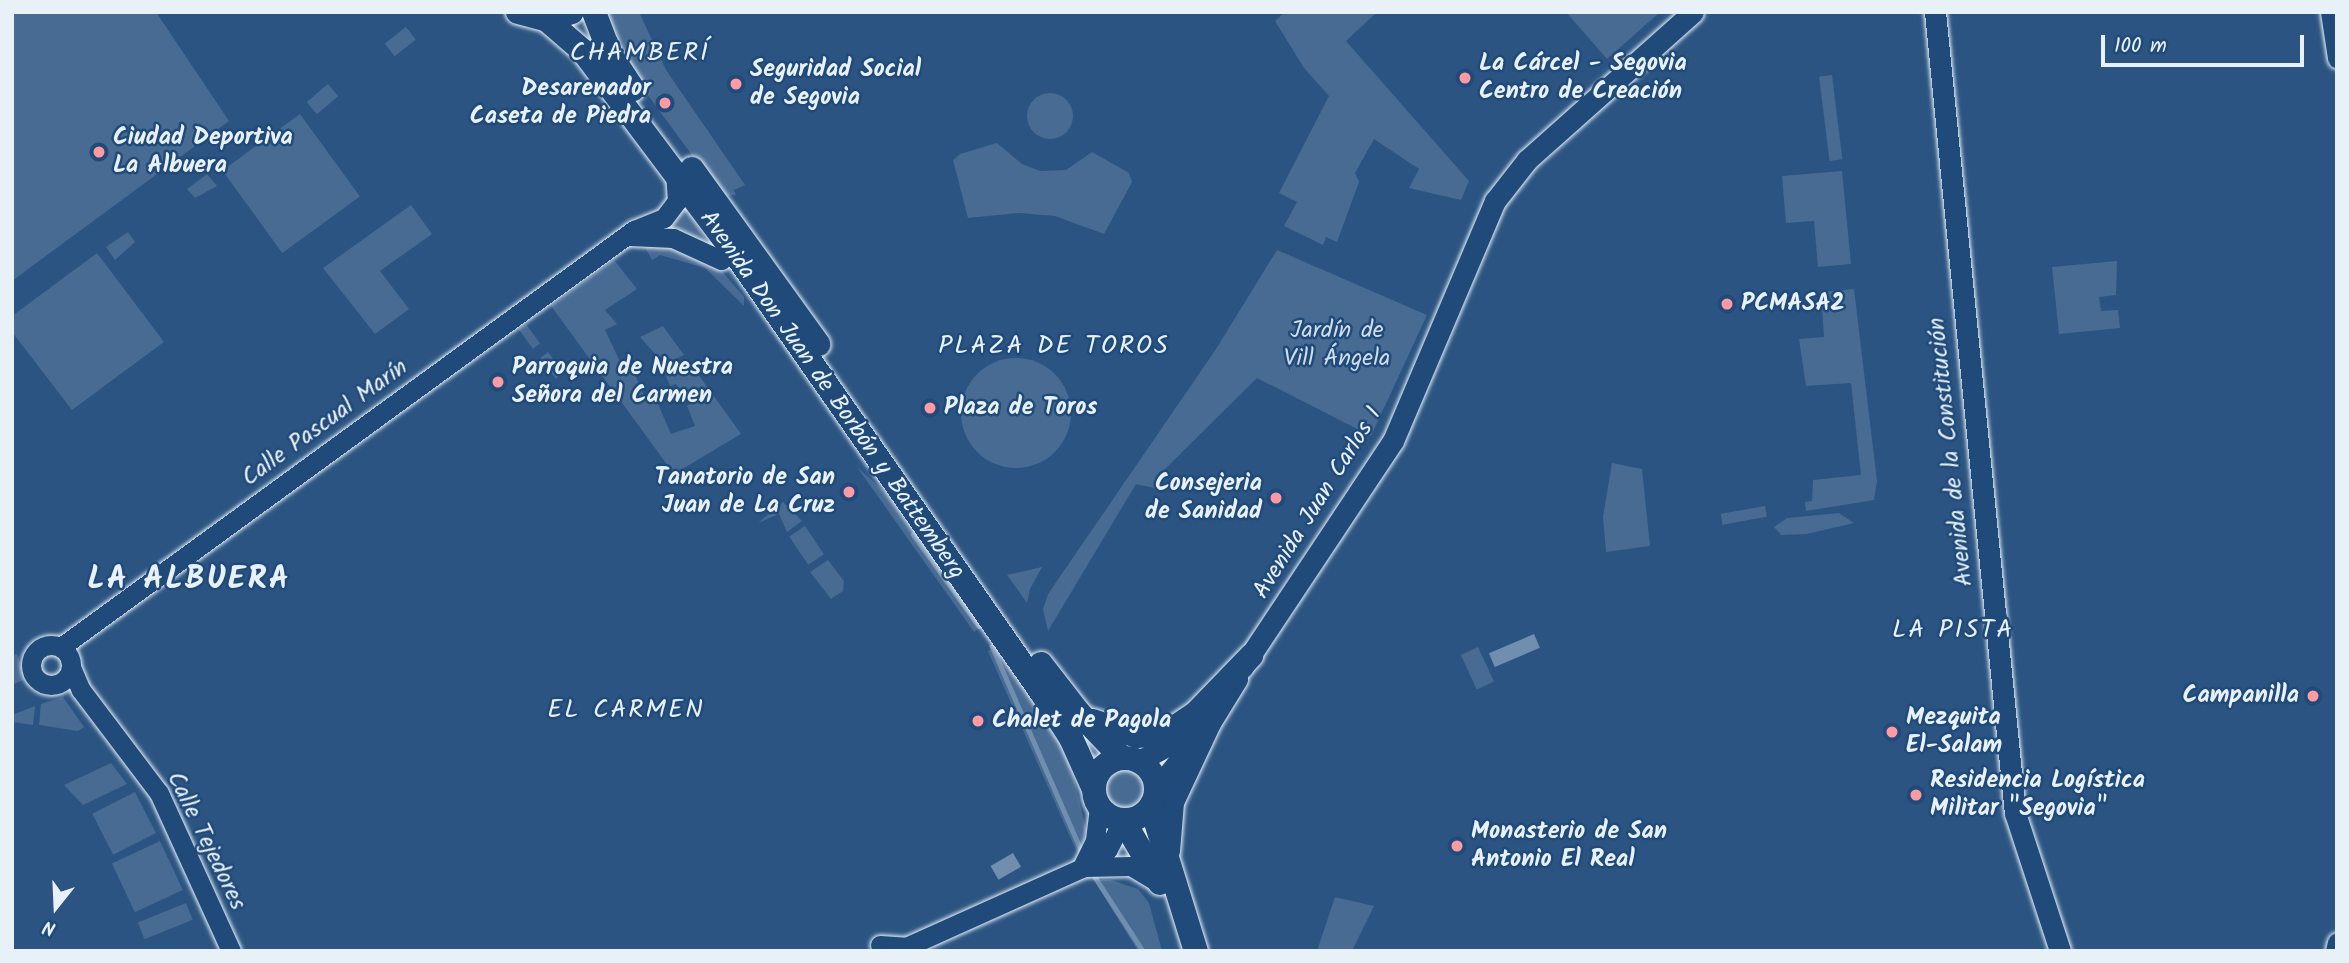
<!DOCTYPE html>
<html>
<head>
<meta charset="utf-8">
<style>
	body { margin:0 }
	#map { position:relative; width:2349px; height:963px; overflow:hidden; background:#2b5482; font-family:Kalam,sans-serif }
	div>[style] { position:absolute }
	.green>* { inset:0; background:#476b93; transform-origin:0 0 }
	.round { border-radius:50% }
	.water>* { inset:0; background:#708ead; transform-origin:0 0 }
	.stream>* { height:4.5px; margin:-2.25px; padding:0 2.25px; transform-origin:2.25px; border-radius:2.25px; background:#708ead }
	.roads { filter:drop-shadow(0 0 2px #e8f1f8) drop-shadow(0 0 2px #e8f1f8) }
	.tertiary>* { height:19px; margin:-9.5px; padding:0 9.5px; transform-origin:9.5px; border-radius:9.5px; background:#1f4a7a }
	.tertiary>.ring { margin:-9.5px; padding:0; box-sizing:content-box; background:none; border:19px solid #1f4a7a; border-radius:50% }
	.secondary>* { height:21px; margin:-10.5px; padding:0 10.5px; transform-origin:10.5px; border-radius:10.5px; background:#1f4a7a }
	.primary>* { height:24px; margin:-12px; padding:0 12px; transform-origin:12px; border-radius:12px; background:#1f4a7a }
	.primary>.ring { margin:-12px; padding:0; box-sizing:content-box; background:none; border:24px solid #1f4a7a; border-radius:50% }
	.dots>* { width:19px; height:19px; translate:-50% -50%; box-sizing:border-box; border:4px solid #1f4a7a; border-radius:50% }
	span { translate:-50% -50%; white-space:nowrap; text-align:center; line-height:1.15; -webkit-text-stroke:5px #1f4a7a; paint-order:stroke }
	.poi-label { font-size:24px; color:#e8f1f8; font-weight:700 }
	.left { translate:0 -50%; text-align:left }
	.right { translate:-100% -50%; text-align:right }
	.park-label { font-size:24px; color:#d0dde9 }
	.street-label { font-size:24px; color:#e8f1f8 }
	.neighbourhood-label { font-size:26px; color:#e8f1f8; letter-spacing:2px }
	.district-label { font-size:32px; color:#e8f1f8; font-weight:700; letter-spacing:2px }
	.frame { position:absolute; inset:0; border:14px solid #e8f1f8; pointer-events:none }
	.north { position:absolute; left:21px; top:872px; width:70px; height:70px; -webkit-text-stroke:5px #1f4a7a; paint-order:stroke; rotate:198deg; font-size:19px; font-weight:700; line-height:28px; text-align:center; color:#e8f1f8 }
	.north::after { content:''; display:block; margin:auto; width:24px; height:32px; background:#e8f1f8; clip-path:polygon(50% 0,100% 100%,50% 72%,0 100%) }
	.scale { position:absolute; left:2101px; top:35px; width:203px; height:32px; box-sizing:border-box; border:4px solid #e8f1f8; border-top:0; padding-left:9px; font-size:21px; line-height:24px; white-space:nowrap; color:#e8f1f8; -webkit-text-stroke:5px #1f4a7a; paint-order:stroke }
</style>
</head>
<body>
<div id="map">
	<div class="green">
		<div style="clip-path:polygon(12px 12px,156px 12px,229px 121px,12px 281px)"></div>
		<div style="clip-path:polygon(607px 12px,639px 12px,666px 70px,745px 185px,734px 190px,736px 195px,722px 196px,617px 53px)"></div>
		<div style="clip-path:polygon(1285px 12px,1377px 12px,1346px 41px,1469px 181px,1461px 200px,1409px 188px,1419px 169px,1374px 139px,1355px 173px,1359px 182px,1337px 242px,1326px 237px,1323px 245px,1284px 226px,1297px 202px,1279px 193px,1329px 96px,1304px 68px,1275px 21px)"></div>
		<div style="clip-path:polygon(1566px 12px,1660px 12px,1607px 59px)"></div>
		<div style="left:406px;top:27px;width:16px;height:27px;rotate:52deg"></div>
		<div style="left:1832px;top:75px;width:85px;height:13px;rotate:83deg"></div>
		<div style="left:328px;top:84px;width:16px;height:28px;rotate:50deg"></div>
		<div class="round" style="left:1027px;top:93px;width:46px;height:46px"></div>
		<div style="left:300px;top:114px;width:102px;height:96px;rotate:54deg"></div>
		<div style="clip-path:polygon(997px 143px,1022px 164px,1040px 171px,1066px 170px,1092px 152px,1129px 173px,1132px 182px,1104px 234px,1055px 216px,1019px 213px,968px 218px,953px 160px,960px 154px)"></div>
		<div style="clip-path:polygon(1842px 171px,1851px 264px,1818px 267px,1814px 221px,1786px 223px,1782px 176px)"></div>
		<div style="clip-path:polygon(207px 174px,217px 186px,195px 198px,187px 189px)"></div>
		<div style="clip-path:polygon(682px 200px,709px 245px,660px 229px)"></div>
		<div style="clip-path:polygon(411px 205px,432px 234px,380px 271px,409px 309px,375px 334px,323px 268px)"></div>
		<div style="clip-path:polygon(128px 232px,135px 242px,115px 260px,106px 247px)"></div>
		<div style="clip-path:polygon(655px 240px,716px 264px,744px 297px,744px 306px,705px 268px,660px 255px,652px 260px,642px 242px)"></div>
		<div style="clip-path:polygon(1277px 250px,1427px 315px,1371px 436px,1257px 378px,1159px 475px,1154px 488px,1136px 484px,1048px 631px,1043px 609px,1048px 594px,1216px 349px)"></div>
		<div style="clip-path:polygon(97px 253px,164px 342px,72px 410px,12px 332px,12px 316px)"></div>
		<div style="clip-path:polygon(614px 260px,637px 289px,605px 310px,617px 324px,605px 330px,622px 366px,630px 363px,646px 400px,655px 397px,671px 434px,695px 426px,687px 406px,711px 392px,741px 434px,674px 474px,551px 306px)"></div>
		<div style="clip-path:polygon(2117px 261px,2116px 295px,2099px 297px,2101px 311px,2118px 310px,2120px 328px,2059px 334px,2052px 267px)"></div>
		<div style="clip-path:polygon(1854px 289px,1877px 481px,1874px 500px,1806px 511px,1805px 502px,1812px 501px,1813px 480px,1861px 475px,1851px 383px,1806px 386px,1799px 339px,1824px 337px,1821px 292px)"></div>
		<div style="left:526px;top:324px;width:24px;height:9px;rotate:54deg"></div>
		<div style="clip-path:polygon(663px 326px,684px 355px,664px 364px,640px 337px)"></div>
		<div style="left:548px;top:352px;width:26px;height:10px;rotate:53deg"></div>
		<div class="round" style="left:961px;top:358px;width:110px;height:110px"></div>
		<div style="clip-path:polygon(686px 358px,708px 388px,686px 400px,676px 384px,670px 386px,664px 371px)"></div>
		<div style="clip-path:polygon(1612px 463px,1642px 469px,1650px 546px,1606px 552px,1603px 517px)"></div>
		<div style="clip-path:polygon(857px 467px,900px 505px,986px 623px,974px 632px)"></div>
		<div style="clip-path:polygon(783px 502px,802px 521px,787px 532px,779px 514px,758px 523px)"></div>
		<div style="left:1765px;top:506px;width:11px;height:45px;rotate:80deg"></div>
		<div style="clip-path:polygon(1839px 513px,1854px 523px,1807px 534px,1781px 535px,1774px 527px,1787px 518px)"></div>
		<div style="left:805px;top:526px;width:34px;height:19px;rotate:56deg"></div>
		<div style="clip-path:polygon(828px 560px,844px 581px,843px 591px,831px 599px,810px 572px)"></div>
		<div style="clip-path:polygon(1042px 567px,1030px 589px,1027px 603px,1007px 575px)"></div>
		<div style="clip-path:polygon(1001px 644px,1054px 727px,1073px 774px,1086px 830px,1079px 857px,988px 651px)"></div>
		<div style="left:1478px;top:647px;width:38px;height:19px;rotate:65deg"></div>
		<div style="clip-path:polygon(17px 654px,25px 679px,12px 685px,12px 655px)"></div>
		<div style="clip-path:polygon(63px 697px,84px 727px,78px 731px,39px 725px,41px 704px)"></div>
		<div style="clip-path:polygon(35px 706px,33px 725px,12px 722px,12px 715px)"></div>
		<div style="clip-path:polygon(111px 763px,127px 784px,83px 805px,64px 785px)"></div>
		<div class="round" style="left:1103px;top:768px;width:42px;height:42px"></div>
		<div style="left:135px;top:792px;width:46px;height:48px;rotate:63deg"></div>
		<div style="left:160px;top:841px;width:54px;height:53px;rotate:65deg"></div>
		<div style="clip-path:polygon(1094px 880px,1111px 880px,1138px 889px,1149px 903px,1162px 951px,1138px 951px)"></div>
		<div style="clip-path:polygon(1335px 897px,1374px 906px,1352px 951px,1317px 951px)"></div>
		<div style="left:186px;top:903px;width:18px;height:52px;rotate:68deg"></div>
	</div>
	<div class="water">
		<div style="left:1534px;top:634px;width:15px;height:49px;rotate:67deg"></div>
		<div style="left:1013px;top:853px;width:16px;height:26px;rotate:60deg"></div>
	</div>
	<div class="stream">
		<div style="left:661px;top:96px;width:14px;rotate:56deg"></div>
		<div style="left:913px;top:534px;width:113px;rotate:54.3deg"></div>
		<div style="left:992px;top:646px;width:223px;rotate:66.4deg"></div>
		<div style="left:1095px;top:877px;width:88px;rotate:57deg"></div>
	</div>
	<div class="roads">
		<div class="tertiary">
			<div style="left:2330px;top:12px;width:47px;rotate:81.3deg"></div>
			<div style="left:630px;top:236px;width:43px;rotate:2.7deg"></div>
			<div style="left:673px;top:238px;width:53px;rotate:24.6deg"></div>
			<div class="ring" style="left:31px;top:645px;width:21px;height:21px"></div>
			<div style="left:61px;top:647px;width:709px;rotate:-36.05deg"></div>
			<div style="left:634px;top:230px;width:32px;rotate:-22deg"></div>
			<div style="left:664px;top:218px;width:21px;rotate:-53deg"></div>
			<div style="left:677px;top:201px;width:28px;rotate:-94deg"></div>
			<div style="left:71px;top:667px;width:25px;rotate:67deg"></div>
			<div style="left:81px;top:690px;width:129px;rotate:52.9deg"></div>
			<div style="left:159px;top:793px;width:174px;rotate:65.5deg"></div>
			<div style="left:1083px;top:865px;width:28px;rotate:-64deg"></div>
			<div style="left:1095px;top:840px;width:33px;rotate:-83deg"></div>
			<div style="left:1086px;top:867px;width:45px;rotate:-1.3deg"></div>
			<div style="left:1131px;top:866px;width:33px;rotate:31deg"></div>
			<div style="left:880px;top:945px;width:26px;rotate:4deg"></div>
			<div style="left:906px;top:947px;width:193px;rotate:-24.2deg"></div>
			<div style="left:1082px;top:868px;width:32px;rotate:-36deg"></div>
			<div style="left:1108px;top:849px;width:33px;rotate:-63deg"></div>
			<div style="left:2335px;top:951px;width:9px;rotate:-77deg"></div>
		</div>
		<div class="secondary">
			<div style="left:1935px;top:12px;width:805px;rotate:84.3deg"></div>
			<div style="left:2015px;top:813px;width:145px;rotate:71.9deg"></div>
			<div style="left:1242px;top:668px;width:273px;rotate:-56.4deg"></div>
			<div style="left:1393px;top:441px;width:261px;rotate:-67deg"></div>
			<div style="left:1495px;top:201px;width:52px;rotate:-52deg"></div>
			<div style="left:1527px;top:160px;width:222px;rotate:-41.7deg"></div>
			<div style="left:1139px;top:761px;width:47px;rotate:-28.2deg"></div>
			<div style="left:1180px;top:739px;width:31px;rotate:-42deg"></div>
			<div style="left:1156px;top:789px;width:85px;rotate:-50.7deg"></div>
			<div style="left:1210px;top:723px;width:52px;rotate:-58.5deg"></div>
			<div style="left:1169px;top:851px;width:49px;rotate:-85.3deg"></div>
			<div style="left:1173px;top:802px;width:87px;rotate:-64.9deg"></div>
		</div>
		<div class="primary">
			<div style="left:518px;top:12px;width:30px;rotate:15deg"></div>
			<div style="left:547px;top:20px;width:26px;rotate:-18deg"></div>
			<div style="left:594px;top:12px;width:45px;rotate:69.1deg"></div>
			<div style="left:610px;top:54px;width:42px;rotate:56.7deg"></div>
			<div style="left:547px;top:20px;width:48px;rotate:40.7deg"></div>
			<div style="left:583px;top:51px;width:251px;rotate:53.1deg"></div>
			<div style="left:734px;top:252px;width:538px;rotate:55.07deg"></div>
			<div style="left:1042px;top:693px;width:54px;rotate:57.2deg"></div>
			<div style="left:1071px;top:738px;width:54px;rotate:65.8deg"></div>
			<div style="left:692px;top:169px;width:216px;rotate:54.2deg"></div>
			<div style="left:1041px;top:664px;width:62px;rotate:52.2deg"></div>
			<div style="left:1079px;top:713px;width:62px;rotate:46.3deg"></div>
			<div style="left:1093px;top:721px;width:46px;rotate:18.8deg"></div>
			<div style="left:1137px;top:736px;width:28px;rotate:-4deg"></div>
			<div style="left:1165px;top:734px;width:36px;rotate:-34deg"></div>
			<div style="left:1195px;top:714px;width:81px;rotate:-46deg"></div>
			<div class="ring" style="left:1094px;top:758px;width:38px;height:38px"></div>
			<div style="left:1151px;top:806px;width:152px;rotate:72.8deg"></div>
			<div style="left:1123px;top:820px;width:73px;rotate:59.6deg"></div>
		</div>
	</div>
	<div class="dots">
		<div style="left:1465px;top:78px;background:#ff9aa2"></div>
		<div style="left:736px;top:84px;background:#ff9aa2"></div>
		<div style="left:665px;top:103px;background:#ff9aa2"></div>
		<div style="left:99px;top:152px;background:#ff9aa2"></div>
		<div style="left:1727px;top:304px;background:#ff9aa2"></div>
		<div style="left:498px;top:382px;background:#ff9aa2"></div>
		<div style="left:930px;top:408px;background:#ff9aa2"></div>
		<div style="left:849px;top:492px;background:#ff9aa2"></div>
		<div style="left:1276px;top:498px;background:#ff9aa2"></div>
		<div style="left:2313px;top:696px;background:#ff9aa2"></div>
		<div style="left:978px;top:721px;background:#ff9aa2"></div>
		<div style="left:1892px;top:732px;background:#ff9aa2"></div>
		<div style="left:1916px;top:795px;background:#ff9aa2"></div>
		<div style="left:1457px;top:846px;background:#ff9aa2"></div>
	</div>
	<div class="poi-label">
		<span class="left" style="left:1479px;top:78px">La Cárcel - Segovia<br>Centro de Creación</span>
		<span class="left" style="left:750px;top:84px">Seguridad Social<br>de Segovia</span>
		<span class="right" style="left:651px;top:103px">Desarenador<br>Caseta de Piedra</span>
		<span class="left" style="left:113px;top:152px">Ciudad Deportiva<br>La Albuera</span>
		<span class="left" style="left:1741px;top:304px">PCMASA2</span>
		<span class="left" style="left:512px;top:382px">Parroquia de Nuestra<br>Señora del Carmen</span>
		<span class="left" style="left:944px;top:408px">Plaza de Toros</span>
		<span class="right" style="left:835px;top:492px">Tanatorio de San<br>Juan de La Cruz</span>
		<span class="right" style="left:1262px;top:498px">Consejeria<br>de Sanidad</span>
		<span class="right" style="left:2299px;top:696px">Campanilla</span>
		<span class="left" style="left:1906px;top:732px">Mezquita<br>El-Salam</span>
		<span class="left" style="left:992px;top:721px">Chalet de Pagola</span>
		<span class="left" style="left:1930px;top:795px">Residencia Logística<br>Militar "Segovia"</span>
		<span class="left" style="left:1471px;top:846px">Monasterio de San<br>Antonio El Real</span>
	</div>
	<div class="park-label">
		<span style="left:1337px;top:345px">Jardín de<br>Vill Ángela</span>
	</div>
	<div class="street-label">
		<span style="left:832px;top:395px;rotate:55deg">Avenida Don Juan de Borbón y Battemberg</span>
		<span style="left:325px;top:423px;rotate:-36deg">Calle Pascual Marín</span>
		<span style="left:1951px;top:452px;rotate:-96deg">Avenida de la Constitución</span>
		<span style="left:1318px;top:503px;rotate:-58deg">Avenida Juan Carlos I</span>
		<span style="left:206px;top:841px;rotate:64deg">Calle Tejedores</span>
	</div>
	<div class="neighbourhood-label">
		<span style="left:640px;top:54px">CHAMBERÍ</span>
		<span style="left:1054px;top:347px">PLAZA DE TOROS</span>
		<span style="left:1953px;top:631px">LA PISTA</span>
		<span style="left:626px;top:711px">EL CARMEN</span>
	</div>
	<div class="district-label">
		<span style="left:189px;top:580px">LA ALBUERA</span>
	</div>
	<div class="frame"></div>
	<div class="north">N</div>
	<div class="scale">100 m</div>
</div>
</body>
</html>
